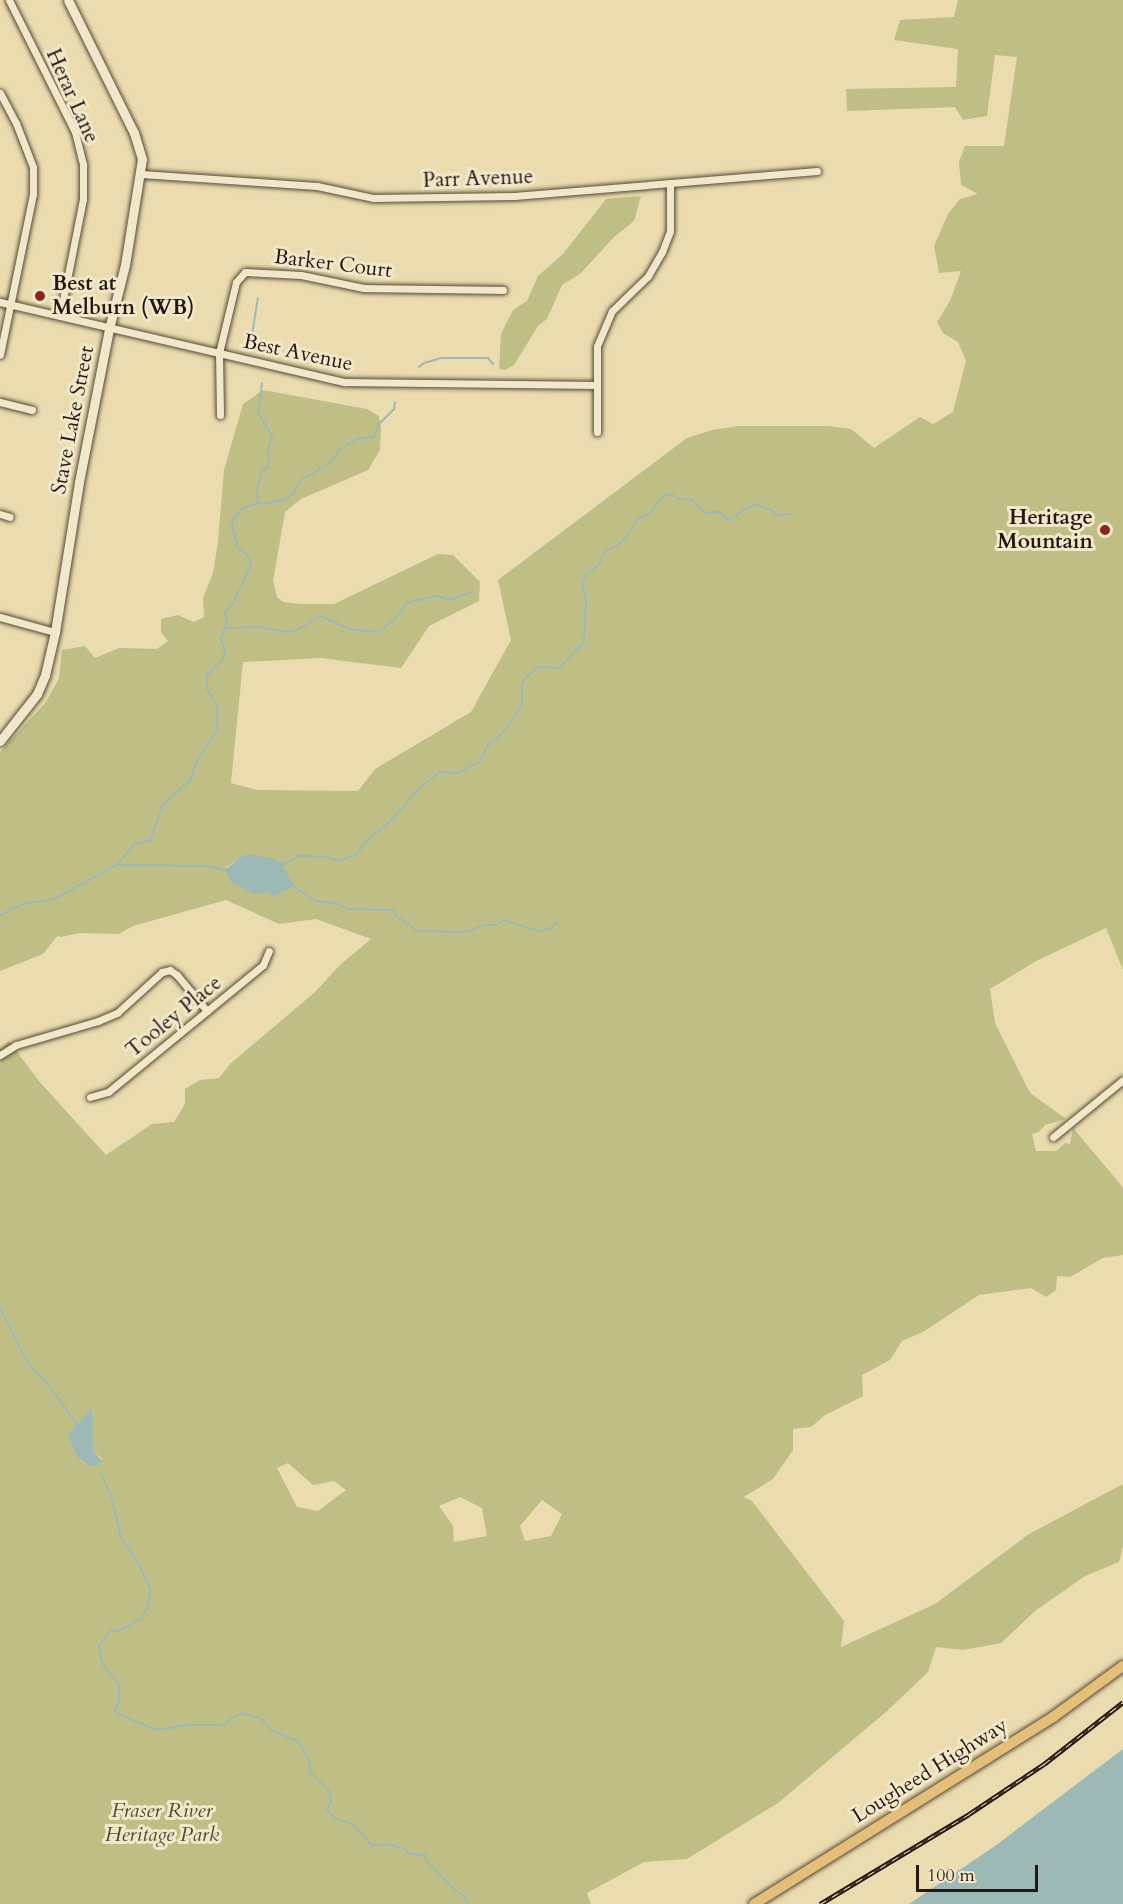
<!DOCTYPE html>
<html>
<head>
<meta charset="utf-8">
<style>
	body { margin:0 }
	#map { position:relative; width:1123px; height:1904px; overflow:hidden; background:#eadcae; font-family:Cardo,serif }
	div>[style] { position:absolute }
	.green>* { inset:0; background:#bebe85 }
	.water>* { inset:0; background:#9db9b6 }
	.stream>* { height:2px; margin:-1px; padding:0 1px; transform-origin:1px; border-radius:1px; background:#9db9b6 }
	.roads { filter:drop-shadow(0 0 2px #574839) drop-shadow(0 0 2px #574839) }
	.street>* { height:7px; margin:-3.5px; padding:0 3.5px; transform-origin:3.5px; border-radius:3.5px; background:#f1e8ca }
	.secondary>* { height:9px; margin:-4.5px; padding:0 4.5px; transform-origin:4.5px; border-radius:4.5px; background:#f1e8ca }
	.primary>* { height:10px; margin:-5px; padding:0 5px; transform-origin:5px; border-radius:5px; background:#e5be77 }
	.rail>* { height:4.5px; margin-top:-2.25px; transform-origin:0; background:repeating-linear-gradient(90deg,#f1e8ca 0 7px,#261712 0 14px); box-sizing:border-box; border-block:2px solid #261712 }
	.dots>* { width:16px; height:16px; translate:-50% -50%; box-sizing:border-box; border:3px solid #f1e8ca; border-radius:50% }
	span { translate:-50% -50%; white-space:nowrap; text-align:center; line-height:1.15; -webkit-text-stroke:6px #f1e8ca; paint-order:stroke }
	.street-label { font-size:21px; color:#261712 }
	.poi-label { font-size:21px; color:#261712; font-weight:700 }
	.left { translate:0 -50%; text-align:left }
	.right { translate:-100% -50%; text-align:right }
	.park-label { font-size:21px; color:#544934; font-style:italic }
	.scale { position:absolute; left:916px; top:1865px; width:122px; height:27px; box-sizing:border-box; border:3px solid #261712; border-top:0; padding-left:8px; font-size:18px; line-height:21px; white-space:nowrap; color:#261712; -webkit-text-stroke:4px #f1e8ca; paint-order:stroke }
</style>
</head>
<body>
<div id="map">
	<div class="green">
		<div style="clip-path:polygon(evenodd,958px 0,1123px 0,1123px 970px,1106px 928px,1036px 961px,990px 989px,995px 1023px,1030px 1093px,1066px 1119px,1045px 1125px,1039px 1132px,1032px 1134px,1036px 1151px,1056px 1151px,1065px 1143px,1070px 1144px,1073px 1128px,1116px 1179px,1123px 1188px,1123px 1255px,1103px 1258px,1070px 1277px,1057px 1276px,1056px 1290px,1046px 1297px,1031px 1288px,979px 1295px,923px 1332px,902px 1341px,890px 1360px,862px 1375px,863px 1396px,825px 1415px,811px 1427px,793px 1429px,793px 1450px,773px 1479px,744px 1497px,752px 1501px,844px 1621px,841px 1647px,935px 1604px,1029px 1534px,1123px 1484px,1123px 1546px,1119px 1562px,1085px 1576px,1035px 1611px,1001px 1643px,963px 1650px,936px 1647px,928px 1672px,887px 1711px,778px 1803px,687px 1859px,644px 1862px,587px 1893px,591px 1904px,0 1904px,0 1049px,9px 1041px,38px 1080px,106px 1155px,152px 1124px,174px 1122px,185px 1104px,185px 1089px,200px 1080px,219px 1078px,230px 1064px,315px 992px,340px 965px,371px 939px,316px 919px,279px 924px,226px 900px,133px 926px,119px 934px,80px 933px,60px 937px,58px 935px,43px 954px,0 971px,0 752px,46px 702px,59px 678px,62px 650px,85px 646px,95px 658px,119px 648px,157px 649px,168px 641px,161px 632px,161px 619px,178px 615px,194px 622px,204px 617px,203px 598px,213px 573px,218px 542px,224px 470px,243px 404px,263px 390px,367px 409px,379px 416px,381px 428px,380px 450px,368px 470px,301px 499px,285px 512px,273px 581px,277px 597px,283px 602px,301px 604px,334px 604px,438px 554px,453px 555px,480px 582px,479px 601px,429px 626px,401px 668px,320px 658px,243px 662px,231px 783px,257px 790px,358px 791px,375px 769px,471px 712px,511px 640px,498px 580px,687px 438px,712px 430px,738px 426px,828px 426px,851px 429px,874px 448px,920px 417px,933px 424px,953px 412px,966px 361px,958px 342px,943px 333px,937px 322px,950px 301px,961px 271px,939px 273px,934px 246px,948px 214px,960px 199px,978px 194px,961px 185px,959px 162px,965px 146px,1004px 146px,1017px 57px,995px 55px,987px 116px,963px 120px,955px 107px,847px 111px,846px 89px,956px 87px,958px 49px,894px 40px,900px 20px,954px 17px,958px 0,244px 854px,282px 863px,285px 868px,283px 891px,272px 897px,270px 892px,244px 889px,238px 884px,226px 868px,244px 854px,958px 0,91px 1410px,93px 1416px,93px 1450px,102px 1459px,89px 1466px,80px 1460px,74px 1447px,91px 1410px,958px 0,288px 1463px,313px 1485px,334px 1481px,346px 1490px,318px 1511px,297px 1507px,277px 1468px,288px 1463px,958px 0,460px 1497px,482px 1508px,487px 1536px,454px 1542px,453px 1526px,439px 1506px,460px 1497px,958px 0,542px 1500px,562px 1514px,551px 1536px,525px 1541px,520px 1526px,542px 1500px)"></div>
		<div style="clip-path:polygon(641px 196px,634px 221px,614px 237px,581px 273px,562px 285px,547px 319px,538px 326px,514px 365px,505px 370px,499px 369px,501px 334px,513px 310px,527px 301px,538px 276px,563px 254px,606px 199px)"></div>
	</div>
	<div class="water">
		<div style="clip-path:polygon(244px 854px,272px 858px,282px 863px,294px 886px,272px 897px,269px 892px,254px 894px,231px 882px,225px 870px)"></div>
		<div style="clip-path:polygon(91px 1409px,93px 1416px,93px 1450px,102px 1461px,99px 1465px,89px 1466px,78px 1458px,68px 1435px)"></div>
		<div style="clip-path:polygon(1123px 1749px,1123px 1904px,909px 1904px,995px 1846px)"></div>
	</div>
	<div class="stream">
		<div style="left:252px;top:335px;width:37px;rotate:-81deg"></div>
		<div style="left:419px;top:367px;width:6px;rotate:-39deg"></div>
		<div style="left:424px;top:363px;width:19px;rotate:-16deg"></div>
		<div style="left:442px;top:358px;width:46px"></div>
		<div style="left:488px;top:358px;width:8px;rotate:50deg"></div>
		<div style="left:258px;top:503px;width:7px;rotate:8deg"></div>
		<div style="left:265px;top:504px;width:18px;rotate:-13deg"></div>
		<div style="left:283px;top:500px;width:11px;rotate:-34deg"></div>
		<div style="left:292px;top:494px;width:17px;rotate:-54deg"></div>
		<div style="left:302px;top:480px;width:34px;rotate:-32deg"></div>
		<div style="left:331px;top:462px;width:14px;rotate:-54deg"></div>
		<div style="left:339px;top:451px;width:22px;rotate:-34deg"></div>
		<div style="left:357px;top:439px;width:17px;rotate:-7deg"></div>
		<div style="left:374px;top:437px;width:14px;rotate:-69deg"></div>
		<div style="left:379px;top:424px;width:21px;rotate:-45deg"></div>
		<div style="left:394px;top:409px;width:7px;rotate:-82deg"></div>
		<div style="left:226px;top:628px;width:34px;rotate:-2deg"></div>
		<div style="left:260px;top:627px;width:25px;rotate:11deg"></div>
		<div style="left:285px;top:632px;width:11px;rotate:-5deg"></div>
		<div style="left:296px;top:631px;width:28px;rotate:-32deg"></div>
		<div style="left:320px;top:616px;width:32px;rotate:24deg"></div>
		<div style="left:349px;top:629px;width:29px;rotate:6deg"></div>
		<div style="left:378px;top:632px;width:24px;rotate:-38deg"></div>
		<div style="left:397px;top:617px;width:17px;rotate:-57deg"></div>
		<div style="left:406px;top:603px;width:32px;rotate:-13deg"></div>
		<div style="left:437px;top:596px;width:14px;rotate:17deg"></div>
		<div style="left:450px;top:600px;width:23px;rotate:-20deg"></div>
		<div style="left:117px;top:865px;width:27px;rotate:-51deg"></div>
		<div style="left:134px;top:844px;width:17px;rotate:-13deg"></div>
		<div style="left:151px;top:840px;width:36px;rotate:-72deg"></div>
		<div style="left:162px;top:806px;width:40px;rotate:-43deg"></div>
		<div style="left:191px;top:779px;width:18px;rotate:-74deg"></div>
		<div style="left:196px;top:762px;width:37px;rotate:-56deg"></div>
		<div style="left:217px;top:731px;width:23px;rotate:-88deg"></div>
		<div style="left:218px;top:708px;width:22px;rotate:-120deg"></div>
		<div style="left:207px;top:689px;width:14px;rotate:-90deg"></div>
		<div style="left:207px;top:675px;width:25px;rotate:-47deg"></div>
		<div style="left:224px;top:657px;width:7px;rotate:-82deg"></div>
		<div style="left:225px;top:650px;width:12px;rotate:-110deg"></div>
		<div style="left:221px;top:639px;width:20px;rotate:-72deg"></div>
		<div style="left:227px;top:620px;width:8px;rotate:-104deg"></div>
		<div style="left:225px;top:612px;width:11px;rotate:-45deg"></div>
		<div style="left:233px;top:604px;width:44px;rotate:-65.8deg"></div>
		<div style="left:251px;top:564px;width:8px;rotate:-104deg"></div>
		<div style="left:249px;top:556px;width:14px;rotate:-144deg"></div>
		<div style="left:238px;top:548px;width:23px;rotate:-105deg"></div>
		<div style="left:232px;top:526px;width:7px;rotate:-82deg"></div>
		<div style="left:233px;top:519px;width:15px;rotate:-48deg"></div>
		<div style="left:243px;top:508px;width:16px;rotate:-18deg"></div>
		<div style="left:258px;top:503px;width:12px;rotate:-95deg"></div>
		<div style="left:257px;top:491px;width:21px;rotate:-76deg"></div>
		<div style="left:262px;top:471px;width:7px;rotate:-27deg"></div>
		<div style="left:268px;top:468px;width:4px;rotate:-76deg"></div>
		<div style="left:269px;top:464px;width:15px;rotate:-94deg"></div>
		<div style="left:268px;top:449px;width:14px;rotate:-73deg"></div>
		<div style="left:272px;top:436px;width:28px;rotate:-120deg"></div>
		<div style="left:258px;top:412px;width:29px;rotate:-82deg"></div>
		<div style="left:281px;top:866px;width:20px;rotate:-30deg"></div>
		<div style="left:298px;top:856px;width:29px;rotate:2deg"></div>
		<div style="left:327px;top:857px;width:13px;rotate:18deg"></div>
		<div style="left:339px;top:861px;width:19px;rotate:-21deg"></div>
		<div style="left:357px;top:854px;width:14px;rotate:-56deg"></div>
		<div style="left:365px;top:842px;width:32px;rotate:-39deg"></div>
		<div style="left:390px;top:822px;width:45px;rotate:-49.5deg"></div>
		<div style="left:419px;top:788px;width:26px;rotate:-37deg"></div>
		<div style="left:440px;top:772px;width:17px;rotate:3deg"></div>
		<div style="left:457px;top:773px;width:25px;rotate:-27deg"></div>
		<div style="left:479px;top:762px;width:21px;rotate:-61deg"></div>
		<div style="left:489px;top:744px;width:15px;rotate:-37deg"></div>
		<div style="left:501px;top:735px;width:36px;rotate:-54deg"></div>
		<div style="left:522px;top:706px;width:22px;rotate:-90deg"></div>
		<div style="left:522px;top:684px;width:8px;rotate:-60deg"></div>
		<div style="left:526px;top:677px;width:16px;rotate:-38deg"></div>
		<div style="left:539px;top:667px;width:20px;rotate:3deg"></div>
		<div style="left:559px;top:668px;width:36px;rotate:-46deg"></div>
		<div style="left:584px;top:642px;width:42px;rotate:-87.3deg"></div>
		<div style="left:586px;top:600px;width:15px;rotate:-106deg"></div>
		<div style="left:582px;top:586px;width:10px;rotate:-73deg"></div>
		<div style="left:585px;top:576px;width:16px;rotate:-38deg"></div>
		<div style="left:598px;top:566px;width:16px;rotate:-63deg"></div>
		<div style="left:605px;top:552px;width:21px;rotate:-31deg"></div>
		<div style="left:623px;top:541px;width:27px;rotate:-54deg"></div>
		<div style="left:639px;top:519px;width:9px;rotate:-27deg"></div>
		<div style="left:647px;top:515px;width:25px;rotate:-48deg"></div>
		<div style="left:664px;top:496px;width:7px;rotate:-16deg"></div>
		<div style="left:671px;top:494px;width:9px;rotate:32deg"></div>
		<div style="left:679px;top:499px;width:13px;rotate:4deg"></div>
		<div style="left:692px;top:500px;width:19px;rotate:43deg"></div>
		<div style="left:706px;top:513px;width:14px;rotate:-4deg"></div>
		<div style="left:720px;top:512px;width:12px;rotate:42deg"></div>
		<div style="left:729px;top:520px;width:23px;rotate:-34deg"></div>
		<div style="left:748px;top:507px;width:10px;rotate:-11deg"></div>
		<div style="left:758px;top:505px;width:14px;rotate:21deg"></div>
		<div style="left:771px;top:510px;width:8px;rotate:40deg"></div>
		<div style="left:777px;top:515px;width:13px;rotate:-4deg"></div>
		<div style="left:293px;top:886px;width:27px;rotate:34deg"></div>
		<div style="left:315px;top:901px;width:24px;rotate:7deg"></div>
		<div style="left:339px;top:904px;width:9px;rotate:32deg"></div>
		<div style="left:347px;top:909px;width:46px;rotate:1.2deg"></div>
		<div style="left:393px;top:910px;width:7px;rotate:63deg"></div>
		<div style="left:396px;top:916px;width:27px;rotate:34deg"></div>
		<div style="left:418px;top:931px;width:49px;rotate:1.2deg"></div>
		<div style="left:467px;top:932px;width:19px;rotate:-21deg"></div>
		<div style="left:485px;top:925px;width:12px"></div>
		<div style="left:497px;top:925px;width:8px;rotate:-40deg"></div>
		<div style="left:503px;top:920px;width:38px;rotate:17deg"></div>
		<div style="left:539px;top:931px;width:12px;rotate:-14deg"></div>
		<div style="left:551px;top:928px;width:9px;rotate:-41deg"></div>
		<div style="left:0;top:915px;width:25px;rotate:-26deg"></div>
		<div style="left:23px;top:904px;width:31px;rotate:-9deg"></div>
		<div style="left:54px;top:899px;width:72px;rotate:-28.4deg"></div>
		<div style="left:117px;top:865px;width:94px;rotate:0.6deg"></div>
		<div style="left:211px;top:866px;width:16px;rotate:18deg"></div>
		<div style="left:0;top:1307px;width:63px;rotate:63.4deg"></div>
		<div style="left:28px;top:1363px;width:29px;rotate:46deg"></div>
		<div style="left:48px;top:1384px;width:53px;rotate:54.2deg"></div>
		<div style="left:101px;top:1474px;width:27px;rotate:66deg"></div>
		<div style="left:112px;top:1499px;width:37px;rotate:77deg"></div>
		<div style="left:120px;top:1535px;width:35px;rotate:57deg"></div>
		<div style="left:139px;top:1564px;width:27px;rotate:66deg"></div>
		<div style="left:150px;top:1589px;width:18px;rotate:96deg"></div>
		<div style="left:148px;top:1607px;width:13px;rotate:122deg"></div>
		<div style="left:141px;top:1618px;width:23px;rotate:149deg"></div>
		<div style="left:121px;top:1630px;width:10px;rotate:174deg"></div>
		<div style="left:111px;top:1631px;width:18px;rotate:131deg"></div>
		<div style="left:99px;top:1645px;width:18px;rotate:81deg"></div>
		<div style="left:102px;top:1663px;width:28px;rotate:52deg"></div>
		<div style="left:119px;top:1685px;width:17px;rotate:90deg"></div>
		<div style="left:119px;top:1702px;width:9px;rotate:117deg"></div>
		<div style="left:115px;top:1710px;width:4px;rotate:56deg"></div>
		<div style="left:117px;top:1713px;width:43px;rotate:23.6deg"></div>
		<div style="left:156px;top:1730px;width:31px;rotate:-9deg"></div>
		<div style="left:187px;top:1725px;width:36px"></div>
		<div style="left:223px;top:1725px;width:22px;rotate:-34deg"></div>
		<div style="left:241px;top:1713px;width:20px;rotate:15deg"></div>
		<div style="left:260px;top:1718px;width:18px;rotate:45deg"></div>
		<div style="left:273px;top:1731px;width:27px;rotate:22deg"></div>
		<div style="left:298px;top:1741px;width:22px;rotate:60deg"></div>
		<div style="left:309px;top:1760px;width:12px;rotate:85deg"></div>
		<div style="left:310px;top:1772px;width:27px;rotate:45deg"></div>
		<div style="left:329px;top:1791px;width:11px;rotate:80deg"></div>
		<div style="left:331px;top:1802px;width:8px;rotate:120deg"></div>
		<div style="left:327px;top:1809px;width:11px;rotate:56deg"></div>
		<div style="left:333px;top:1818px;width:21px;rotate:17deg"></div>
		<div style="left:353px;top:1824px;width:30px;rotate:48deg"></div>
		<div style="left:373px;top:1846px;width:14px;rotate:-8deg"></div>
		<div style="left:387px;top:1844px;width:19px;rotate:16deg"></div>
		<div style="left:405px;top:1849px;width:7px;rotate:45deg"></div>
		<div style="left:410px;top:1854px;width:15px;rotate:4deg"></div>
		<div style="left:425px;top:1855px;width:8px;rotate:67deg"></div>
		<div style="left:428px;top:1862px;width:35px;rotate:47deg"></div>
		<div style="left:452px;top:1888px;width:14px;rotate:34deg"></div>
		<div style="left:464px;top:1896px;width:9px;rotate:63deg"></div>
	</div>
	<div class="roads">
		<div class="street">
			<div style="left:9px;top:0;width:148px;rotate:63.4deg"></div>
			<div style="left:75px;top:132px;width:34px;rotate:76deg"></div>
			<div style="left:83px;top:165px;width:34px;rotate:90deg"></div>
			<div style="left:83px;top:199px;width:118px;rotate:101.2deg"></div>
			<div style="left:0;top:93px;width:34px;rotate:62deg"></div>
			<div style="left:16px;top:123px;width:47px;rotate:68.9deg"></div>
			<div style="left:33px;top:167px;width:27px;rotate:90deg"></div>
			<div style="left:33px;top:194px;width:164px;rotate:101.6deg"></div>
			<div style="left:141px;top:174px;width:176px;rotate:3.9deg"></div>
			<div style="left:317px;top:186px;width:57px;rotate:12.1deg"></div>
			<div style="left:373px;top:198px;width:141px;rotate:-0.8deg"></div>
			<div style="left:514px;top:196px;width:304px;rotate:-4.7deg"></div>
			<div style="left:0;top:302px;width:354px;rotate:13.1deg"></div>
			<div style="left:345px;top:382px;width:251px;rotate:0.7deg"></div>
			<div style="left:0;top:402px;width:33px;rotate:14deg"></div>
			<div style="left:220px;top:415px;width:62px;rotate:-90.9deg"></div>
			<div style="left:219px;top:353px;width:73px;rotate:-76.5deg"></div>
			<div style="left:236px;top:282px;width:13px;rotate:-48deg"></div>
			<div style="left:245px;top:272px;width:56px;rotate:3.1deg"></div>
			<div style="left:301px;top:275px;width:64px;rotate:11.7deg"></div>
			<div style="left:364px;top:288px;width:139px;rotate:0.8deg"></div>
			<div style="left:597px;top:432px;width:86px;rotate:-90deg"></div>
			<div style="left:597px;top:346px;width:38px;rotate:-67deg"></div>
			<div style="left:612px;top:311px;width:50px;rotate:-44.2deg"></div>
			<div style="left:648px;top:276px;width:28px;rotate:-60deg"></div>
			<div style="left:662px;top:252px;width:22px;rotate:-69deg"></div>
			<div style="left:670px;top:231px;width:48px;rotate:-90deg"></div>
			<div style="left:0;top:514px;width:10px;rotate:17deg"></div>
			<div style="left:0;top:617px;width:57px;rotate:15.3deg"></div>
			<div style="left:0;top:1055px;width:19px;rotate:-32deg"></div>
			<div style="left:16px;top:1045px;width:85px;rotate:-16.3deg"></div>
			<div style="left:98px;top:1021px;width:21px;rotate:-23deg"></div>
			<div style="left:117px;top:1013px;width:61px;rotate:-42.3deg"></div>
			<div style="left:162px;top:972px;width:8px;rotate:-14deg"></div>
			<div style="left:170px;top:970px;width:9px;rotate:36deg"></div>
			<div style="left:177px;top:975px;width:47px;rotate:50.2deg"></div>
			<div style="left:90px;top:1097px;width:19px;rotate:-16deg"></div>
			<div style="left:108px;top:1092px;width:200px;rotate:-39.3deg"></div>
			<div style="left:263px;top:965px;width:15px;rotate:-67deg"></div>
			<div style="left:1053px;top:1137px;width:90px;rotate:-39.2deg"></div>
		</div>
		<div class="secondary">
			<div style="left:0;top:741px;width:60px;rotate:-51.8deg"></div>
			<div style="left:37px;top:694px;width:21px;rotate:-67deg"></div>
			<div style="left:45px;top:675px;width:44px;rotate:-76.9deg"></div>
			<div style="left:55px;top:632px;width:152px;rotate:-80.9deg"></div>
			<div style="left:79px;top:482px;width:156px;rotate:-78.9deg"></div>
			<div style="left:109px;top:329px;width:66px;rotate:-76deg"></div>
			<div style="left:125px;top:265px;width:107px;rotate:-80.9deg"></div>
			<div style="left:142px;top:159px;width:27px;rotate:-107deg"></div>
			<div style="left:134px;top:133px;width:148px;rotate:-116.4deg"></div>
		</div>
		<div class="primary">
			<div style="left:754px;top:1904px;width:353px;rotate:-32deg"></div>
			<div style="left:1053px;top:1717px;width:87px;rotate:-36.1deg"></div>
		</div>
	</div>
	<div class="rail">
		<div style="left:820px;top:1904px;width:174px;rotate:-31.1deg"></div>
		<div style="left:969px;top:1814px;width:90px;rotate:-33.7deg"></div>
		<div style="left:1044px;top:1764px;width:100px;rotate:-38.1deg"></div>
	</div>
	<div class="dots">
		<div style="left:40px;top:296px;background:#8f2418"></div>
		<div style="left:1105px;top:530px;background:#8f2418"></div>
	</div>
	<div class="street-label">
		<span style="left:72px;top:96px;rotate:66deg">Herar Lane</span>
		<span style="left:478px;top:179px;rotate:-2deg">Parr Avenue</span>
		<span style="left:333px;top:264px;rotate:7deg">Barker Court</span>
		<span style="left:298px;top:353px;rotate:12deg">Best Avenue</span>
		<span style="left:73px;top:420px;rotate:-79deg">Stave Lake Street</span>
		<span style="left:174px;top:1017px;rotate:-39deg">Tooley Place</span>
		<span style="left:930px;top:1771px;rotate:-32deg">Lougheed Highway</span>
	</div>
	<div class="poi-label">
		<span class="left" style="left:52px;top:296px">Best at<br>Melburn (WB)</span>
		<span class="right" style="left:1093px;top:530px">Heritage<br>Mountain</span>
	</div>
	<div class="park-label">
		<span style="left:162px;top:1823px">Fraser River<br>Heritage Park</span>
	</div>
	<div class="scale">100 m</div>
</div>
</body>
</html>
